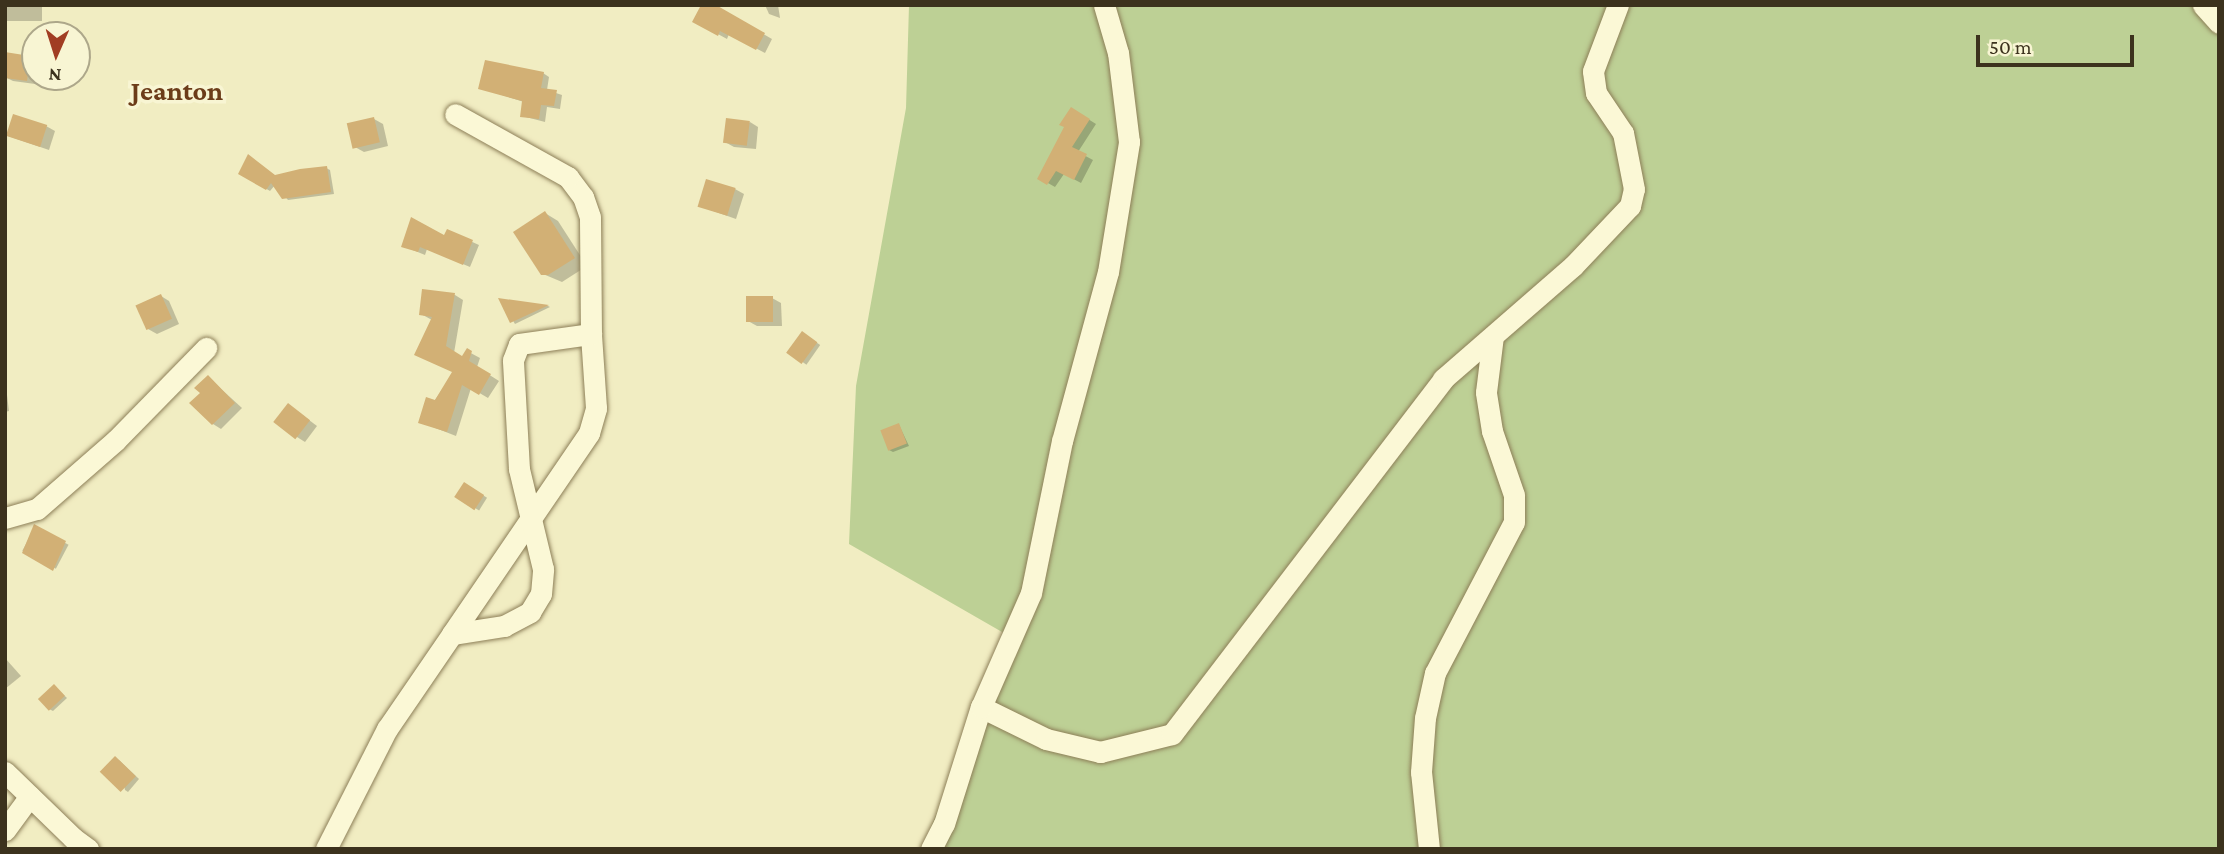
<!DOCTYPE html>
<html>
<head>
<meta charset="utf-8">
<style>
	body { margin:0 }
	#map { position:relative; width:2224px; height:854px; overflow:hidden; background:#f1edc2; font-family:"Crimson Pro",serif }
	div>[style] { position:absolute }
	.green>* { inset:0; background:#bdd095 }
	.shadow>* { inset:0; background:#0003; transform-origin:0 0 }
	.building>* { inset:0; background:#d2b075; transform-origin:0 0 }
	.roads { filter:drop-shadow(0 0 2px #8d7f58) drop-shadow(0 0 2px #8d7f58) }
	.minor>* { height:21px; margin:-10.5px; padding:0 10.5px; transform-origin:10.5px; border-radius:10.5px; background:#fbf8d6 }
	span { translate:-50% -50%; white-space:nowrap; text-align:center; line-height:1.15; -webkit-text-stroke:7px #f8f5d3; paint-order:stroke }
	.district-label { font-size:28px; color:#6c3c19; font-weight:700 }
	.frame { position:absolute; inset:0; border:7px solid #3c321d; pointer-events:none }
	.north { position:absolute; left:21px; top:21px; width:70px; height:70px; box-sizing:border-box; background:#f8f5d3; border:2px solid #ada78a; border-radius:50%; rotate:183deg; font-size:19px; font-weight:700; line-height:28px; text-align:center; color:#3c321d }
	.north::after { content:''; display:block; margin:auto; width:24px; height:32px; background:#a13d23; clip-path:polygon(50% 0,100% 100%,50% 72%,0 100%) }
	.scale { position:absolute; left:1976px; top:35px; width:158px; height:32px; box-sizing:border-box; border:4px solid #3c321d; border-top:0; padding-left:9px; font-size:21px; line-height:24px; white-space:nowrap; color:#3c321d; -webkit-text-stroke:5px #f8f5d3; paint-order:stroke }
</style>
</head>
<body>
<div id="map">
	<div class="green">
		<div style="clip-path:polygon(909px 5px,2219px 5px,2219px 849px,922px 849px,1009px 636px,849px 544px,856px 386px,906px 108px)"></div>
	</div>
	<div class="shadow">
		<div style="left:5px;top:5px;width:37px;height:16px"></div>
		<div style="clip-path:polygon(712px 5px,772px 39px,765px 53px,729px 34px,727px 39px,694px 21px)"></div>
		<div style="clip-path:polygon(765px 5px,778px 5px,780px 18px,769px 14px)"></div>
		<div style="clip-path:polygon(30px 58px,35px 61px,35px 84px,13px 81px,5px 77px)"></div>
		<div style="clip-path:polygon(543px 73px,549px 77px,547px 90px,562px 95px,560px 109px,547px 107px,545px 122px,522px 116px,524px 102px,480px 88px)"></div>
		<div style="clip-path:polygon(1072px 109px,1096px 124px,1078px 152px,1093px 160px,1081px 183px,1064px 174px,1055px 187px,1039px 178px,1066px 127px)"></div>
		<div style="clip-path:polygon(374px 119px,383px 124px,388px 146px,364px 152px,355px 147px)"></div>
		<div style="clip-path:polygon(750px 122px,758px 127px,756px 149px,734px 147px,725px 142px)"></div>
		<div style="clip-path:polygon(46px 126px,55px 131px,49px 150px,8px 136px)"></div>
		<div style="clip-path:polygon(326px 168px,330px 170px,334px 194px,288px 200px,275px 185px,270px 191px,240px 173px,276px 177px)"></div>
		<div style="clip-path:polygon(735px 189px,744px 194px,736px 219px,699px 206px)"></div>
		<div style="clip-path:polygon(545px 213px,558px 221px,587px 266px,562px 282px,543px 274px)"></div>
		<div style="clip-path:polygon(448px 231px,479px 245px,470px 267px,427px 249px,425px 255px,403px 246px,445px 238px)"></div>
		<div style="clip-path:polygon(424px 291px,455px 295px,463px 300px,454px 353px,463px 358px,467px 351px,480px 358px,477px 367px,499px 381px,488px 398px,471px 388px,456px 436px,420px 422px,454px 372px,432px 320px,421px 314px)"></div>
		<div style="clip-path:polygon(161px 296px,169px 301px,179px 324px,157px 334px,148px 329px)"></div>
		<div style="clip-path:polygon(772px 298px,781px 303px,782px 326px,757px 326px,748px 321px)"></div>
		<div style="clip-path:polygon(501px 301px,548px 306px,550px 307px,515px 324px)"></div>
		<div style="left:803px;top:333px;width:21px;height:24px;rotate:35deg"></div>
		<div style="clip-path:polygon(208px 377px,242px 408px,221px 429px,213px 424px,202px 393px)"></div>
		<div style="clip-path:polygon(5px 379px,9px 411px,5px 412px)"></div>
		<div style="clip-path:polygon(297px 411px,317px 426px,305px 442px,297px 437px)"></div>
		<div style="clip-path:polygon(899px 425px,909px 446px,893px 452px,889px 450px)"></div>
		<div style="left:465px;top:484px;width:26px;height:15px;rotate:32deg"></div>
		<div style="left:35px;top:527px;width:38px;height:27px;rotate:28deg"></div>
		<div style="clip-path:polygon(5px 658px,21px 676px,5px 689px)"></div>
		<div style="clip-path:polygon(54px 686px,67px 698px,53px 711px,49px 709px)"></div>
		<div style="clip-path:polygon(119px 760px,139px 779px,128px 792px,125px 790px)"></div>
	</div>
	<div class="building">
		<div style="clip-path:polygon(701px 5px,716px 5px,765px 33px,756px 50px,720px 31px,718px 36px,692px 22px)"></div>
		<div style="clip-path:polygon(5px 52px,30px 56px,27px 81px,5px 78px)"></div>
		<div style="clip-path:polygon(485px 60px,544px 72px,541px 88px,557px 90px,554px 106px,541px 105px,539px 119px,520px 117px,522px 101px,478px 89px)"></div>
		<div style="clip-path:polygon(1071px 107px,1090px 119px,1072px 147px,1087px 154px,1074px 180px,1056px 171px,1047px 185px,1037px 179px,1064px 127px,1059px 125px)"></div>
		<div style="left:13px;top:114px;width:36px;height:23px;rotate:18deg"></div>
		<div style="left:374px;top:117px;width:26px;height:28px;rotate:77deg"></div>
		<div style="left:726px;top:118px;width:24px;height:25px;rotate:7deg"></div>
		<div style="clip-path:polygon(248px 154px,275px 175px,300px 169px,327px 166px,331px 192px,282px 199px,271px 183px,266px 190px,238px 174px)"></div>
		<div style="left:706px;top:179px;width:31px;height:29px;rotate:17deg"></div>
		<div style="clip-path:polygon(545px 211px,575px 258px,548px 275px,541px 275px,513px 232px)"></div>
		<div style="clip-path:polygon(411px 217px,444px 235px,447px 229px,473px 240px,463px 265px,420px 247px,418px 252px,401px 247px)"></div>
		<div style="clip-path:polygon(422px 289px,455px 293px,446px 346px,462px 356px,467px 348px,472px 351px,469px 361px,491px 374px,479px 395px,462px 385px,447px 432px,418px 423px,426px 397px,435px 400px,452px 372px,414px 355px,432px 317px,419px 315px)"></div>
		<div style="left:161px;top:294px;width:27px;height:28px;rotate:66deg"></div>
		<div style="left:746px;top:296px;width:27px;height:26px"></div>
		<div style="clip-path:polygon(498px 298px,549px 305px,510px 323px)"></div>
		<div style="left:802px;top:331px;width:19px;height:27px;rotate:36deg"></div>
		<div style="clip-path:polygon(208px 375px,235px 403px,212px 425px,189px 403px,200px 393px,194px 388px)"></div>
		<div style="left:288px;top:403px;width:28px;height:24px;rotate:38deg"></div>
		<div style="left:899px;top:423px;width:22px;height:20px;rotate:69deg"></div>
		<div style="left:464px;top:482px;width:24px;height:18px;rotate:33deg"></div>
		<div style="clip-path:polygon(34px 524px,66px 541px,53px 571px,22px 553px)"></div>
		<div style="left:54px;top:684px;width:16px;height:22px;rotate:47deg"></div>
		<div style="left:115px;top:756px;width:29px;height:22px;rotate:44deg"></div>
	</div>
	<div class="roads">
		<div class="minor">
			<div style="left:2203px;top:5px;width:24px;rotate:48deg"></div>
			<div style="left:5px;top:518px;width:33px;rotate:-16deg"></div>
			<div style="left:37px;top:509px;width:105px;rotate:-41.1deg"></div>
			<div style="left:116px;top:440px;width:129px;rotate:-45.6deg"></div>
			<div style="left:452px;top:634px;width:243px;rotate:-55.7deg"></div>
			<div style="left:589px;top:433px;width:26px;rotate:-74deg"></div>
			<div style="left:596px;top:408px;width:74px;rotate:-93.9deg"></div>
			<div style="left:981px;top:707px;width:72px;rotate:26.2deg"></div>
			<div style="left:1046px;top:739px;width:56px;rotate:13.5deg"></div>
			<div style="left:1100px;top:752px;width:74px;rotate:-14deg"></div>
			<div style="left:1172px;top:734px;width:447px;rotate:-52.6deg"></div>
			<div style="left:1443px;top:379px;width:172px;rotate:-41deg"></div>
			<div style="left:1573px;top:266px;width:83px;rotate:-46.5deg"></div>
			<div style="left:1630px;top:206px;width:17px;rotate:-77deg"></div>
			<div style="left:1634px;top:189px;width:57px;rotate:-101.1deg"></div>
			<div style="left:1623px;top:133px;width:48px;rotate:-124deg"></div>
			<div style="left:1596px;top:93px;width:22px;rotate:-98deg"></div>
			<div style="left:1593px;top:71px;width:71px;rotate:-69.3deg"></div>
			<div style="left:5px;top:772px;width:95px;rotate:44.1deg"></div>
			<div style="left:73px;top:838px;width:19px;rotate:36deg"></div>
			<div style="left:5px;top:830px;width:42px;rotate:-53.7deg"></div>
			<div style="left:326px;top:849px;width:135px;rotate:-63.1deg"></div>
			<div style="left:387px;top:729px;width:115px;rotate:-55.6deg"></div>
			<div style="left:452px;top:634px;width:53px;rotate:-8.7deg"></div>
			<div style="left:504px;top:626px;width:30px;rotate:-28deg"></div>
			<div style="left:530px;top:612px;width:21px;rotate:-59deg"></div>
			<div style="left:541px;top:594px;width:25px;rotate:-85deg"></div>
			<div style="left:543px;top:569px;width:103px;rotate:-103.5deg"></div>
			<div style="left:519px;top:469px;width:109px;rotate:-93.2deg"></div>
			<div style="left:513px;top:360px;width:17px;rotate:-69deg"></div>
			<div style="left:519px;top:344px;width:73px;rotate:-7.9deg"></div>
			<div style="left:591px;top:334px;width:117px;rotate:-90.5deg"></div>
			<div style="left:590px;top:217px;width:21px;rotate:-109deg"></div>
			<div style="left:583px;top:197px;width:25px;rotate:-127deg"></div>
			<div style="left:568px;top:177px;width:129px;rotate:-150.9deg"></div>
			<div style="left:931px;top:849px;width:28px;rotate:-63deg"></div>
			<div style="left:944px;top:824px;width:123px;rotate:-72.5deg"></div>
			<div style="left:981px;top:707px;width:124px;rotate:-66.3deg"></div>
			<div style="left:1031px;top:593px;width:155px;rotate:-78.5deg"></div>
			<div style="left:1062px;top:441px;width:175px;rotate:-74.8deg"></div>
			<div style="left:1108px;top:272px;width:132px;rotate:-80.8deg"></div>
			<div style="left:1129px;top:142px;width:90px;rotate:-97deg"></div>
			<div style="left:1118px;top:53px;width:50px;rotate:-106.3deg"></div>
			<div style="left:1429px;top:849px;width:77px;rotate:-95.9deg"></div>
			<div style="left:1421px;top:772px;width:54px;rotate:-85.8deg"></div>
			<div style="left:1425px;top:718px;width:46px;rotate:-77.5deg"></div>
			<div style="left:1435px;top:673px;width:170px;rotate:-62.4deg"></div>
			<div style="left:1514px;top:522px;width:27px;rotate:-90deg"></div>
			<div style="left:1514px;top:495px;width:68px;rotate:-109deg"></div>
			<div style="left:1492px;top:431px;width:39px;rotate:-99deg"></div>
			<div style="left:1486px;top:392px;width:56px;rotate:-82.9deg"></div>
		</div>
	</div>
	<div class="district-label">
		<span style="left:177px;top:91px">Jeanton</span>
	</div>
	<div class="frame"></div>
	<div class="north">N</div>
	<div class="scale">50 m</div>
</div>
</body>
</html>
